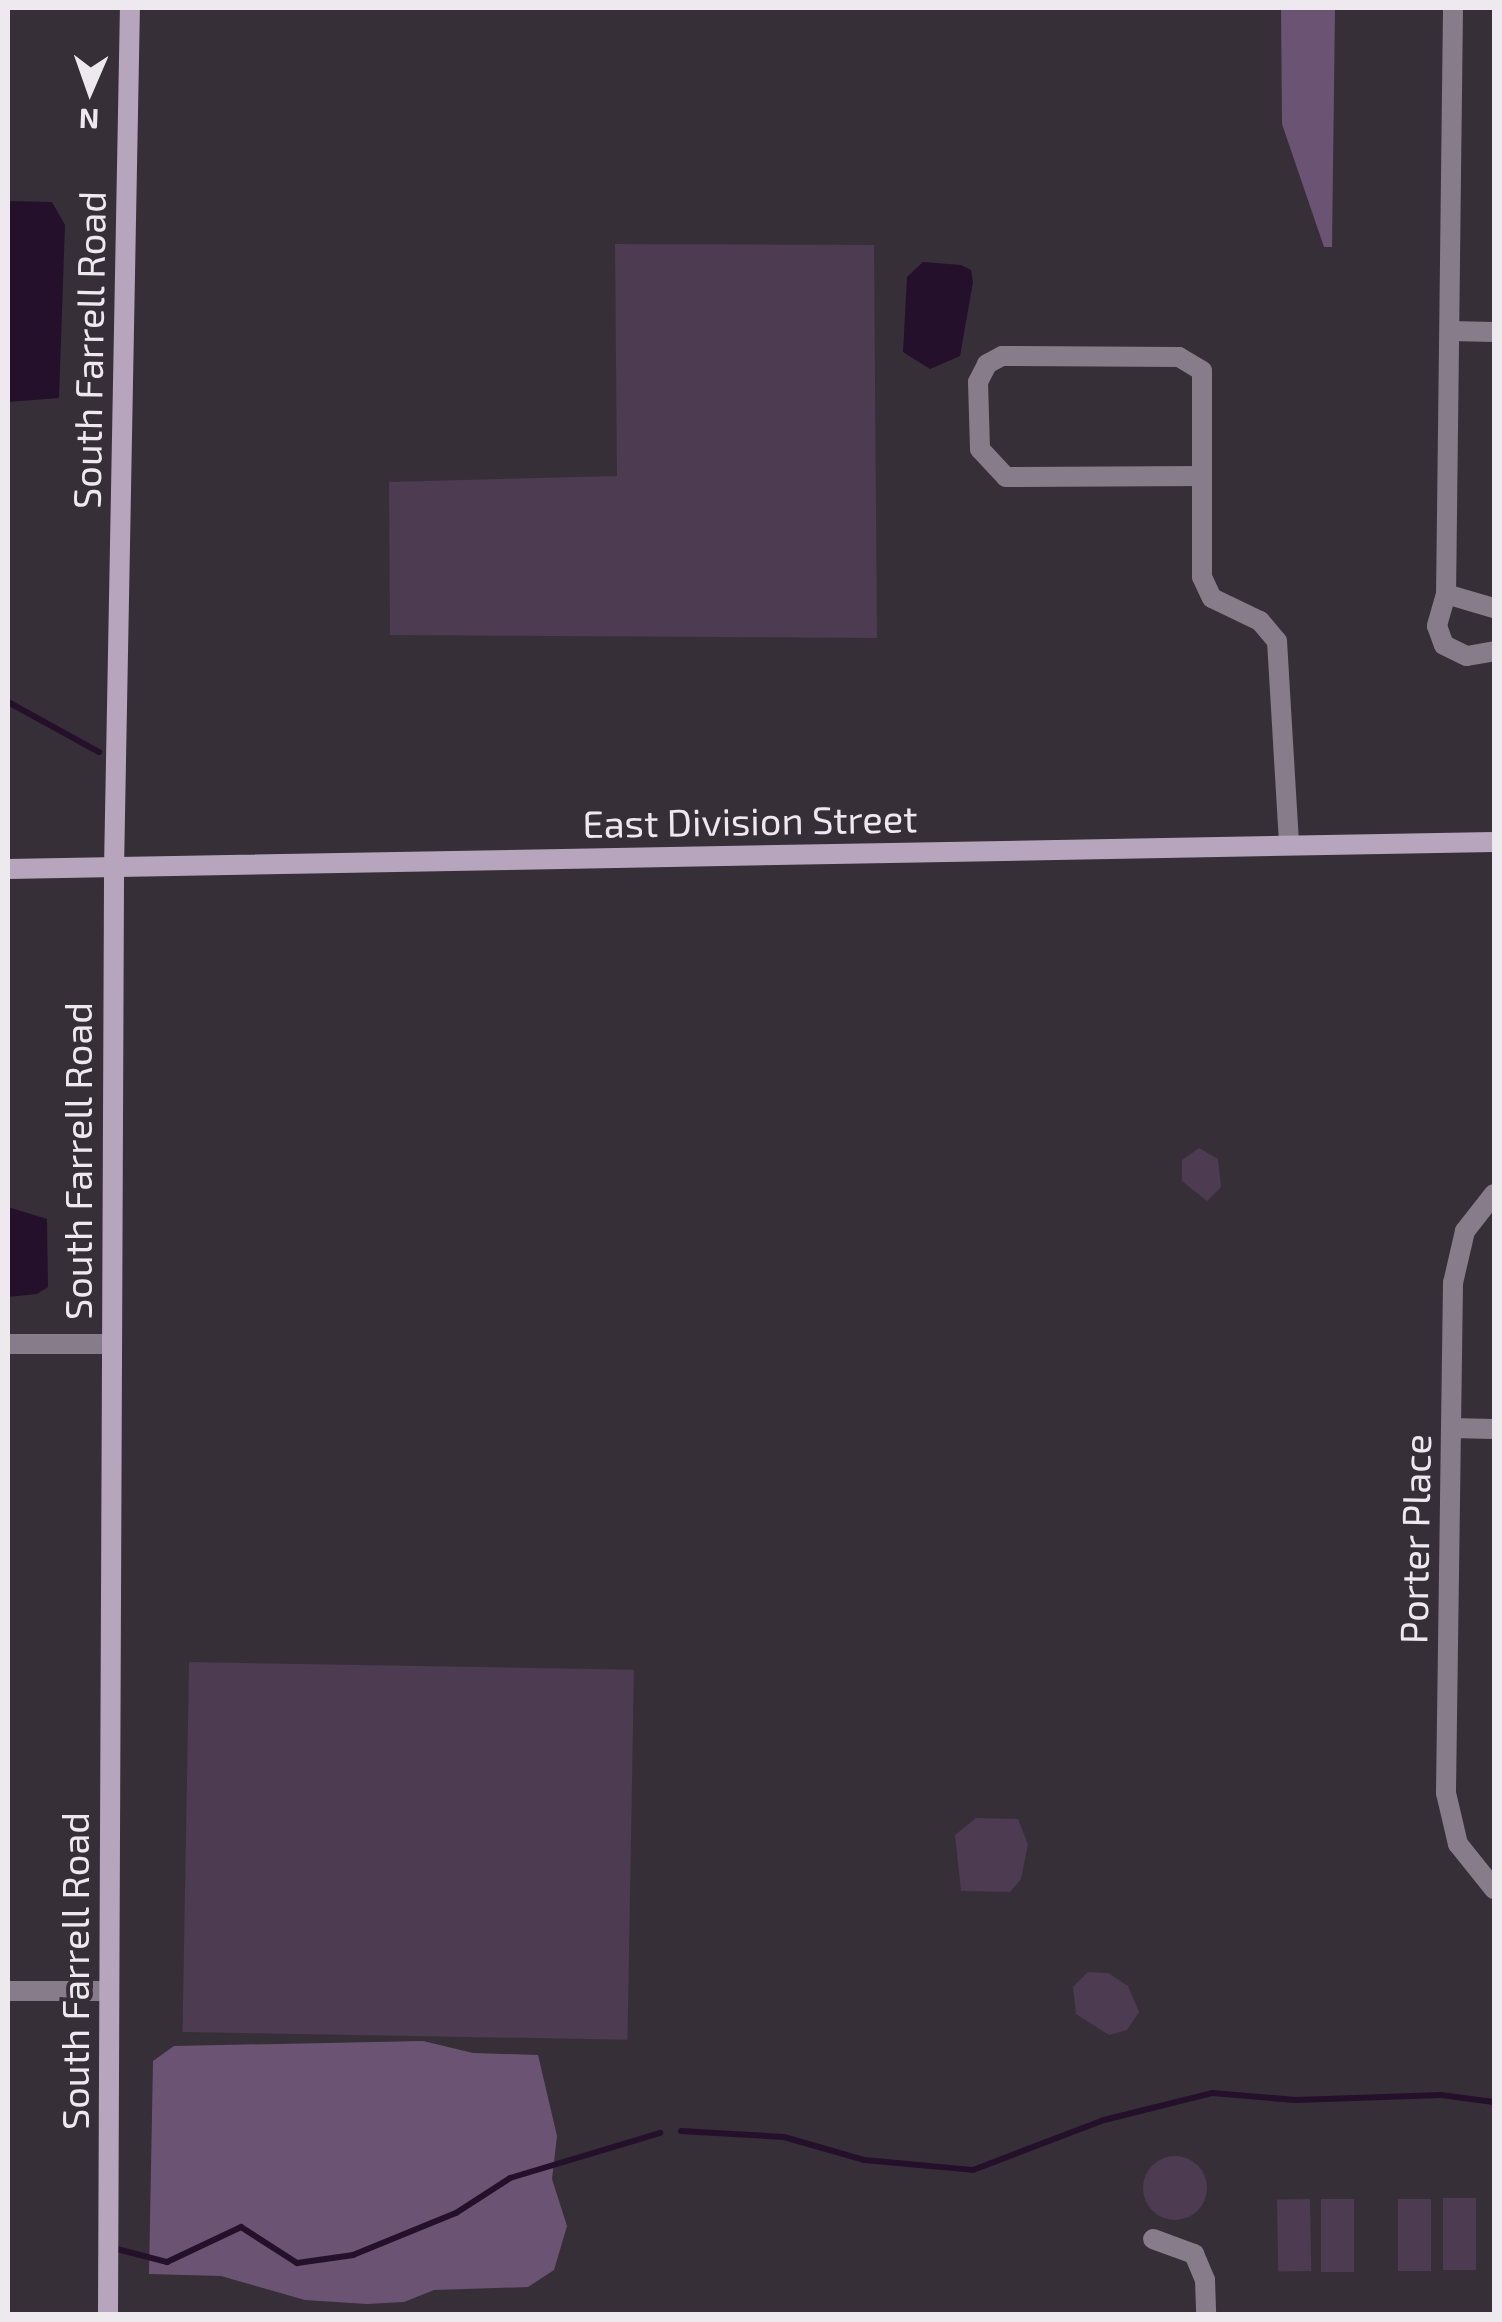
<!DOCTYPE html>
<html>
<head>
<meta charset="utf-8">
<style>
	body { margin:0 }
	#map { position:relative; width:1502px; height:2322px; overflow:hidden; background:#362f38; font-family:"Exo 2",sans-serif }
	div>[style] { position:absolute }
	.green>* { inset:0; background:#4c3b51; transform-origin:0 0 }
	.round { border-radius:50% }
	.forest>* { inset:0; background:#6b5473 }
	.water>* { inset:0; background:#25102b }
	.stream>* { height:6px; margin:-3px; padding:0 3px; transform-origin:3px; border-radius:3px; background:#25102b }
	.street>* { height:20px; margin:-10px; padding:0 10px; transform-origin:10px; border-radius:10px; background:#877c8a }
	.secondary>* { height:20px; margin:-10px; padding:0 10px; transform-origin:10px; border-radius:10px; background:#b7a5bd }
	span { translate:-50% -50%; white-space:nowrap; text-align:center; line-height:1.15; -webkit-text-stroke:8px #362f38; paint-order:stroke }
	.street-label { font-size:38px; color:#eee9ef }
	.frame { position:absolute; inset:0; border:10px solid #eee9ef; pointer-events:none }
	.north { position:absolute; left:40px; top:40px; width:100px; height:100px; -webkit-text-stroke:8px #362f38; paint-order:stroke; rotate:182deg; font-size:28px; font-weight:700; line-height:40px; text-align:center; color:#eee9ef }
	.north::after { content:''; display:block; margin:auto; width:35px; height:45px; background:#eee9ef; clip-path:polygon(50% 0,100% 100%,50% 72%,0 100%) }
</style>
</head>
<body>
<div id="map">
	<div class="green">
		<div style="clip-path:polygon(615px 244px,874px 245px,877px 638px,390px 635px,389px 482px,617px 476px)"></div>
		<div style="clip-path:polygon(1199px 1148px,1218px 1159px,1221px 1187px,1207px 1201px,1182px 1181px,1182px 1160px)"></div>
		<div style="left:189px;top:1662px;width:445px;height:370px;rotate:1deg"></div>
		<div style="clip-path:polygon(976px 1818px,1018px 1819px,1028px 1844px,1021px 1879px,1010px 1892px,961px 1891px,955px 1835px)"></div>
		<div style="clip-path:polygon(1088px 1972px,1108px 1973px,1128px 1986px,1139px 2012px,1127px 2030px,1109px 2035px,1076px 2014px,1073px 1987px)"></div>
		<div class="round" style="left:1143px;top:2156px;width:64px;height:64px"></div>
		<div style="left:1443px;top:2198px;width:33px;height:72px"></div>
		<div style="left:1310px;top:2199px;width:72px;height:33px;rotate:89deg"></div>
		<div style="left:1354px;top:2199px;width:73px;height:33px;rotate:90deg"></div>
		<div style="left:1398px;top:2199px;width:33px;height:72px"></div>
	</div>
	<div class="forest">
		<div style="clip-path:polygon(1281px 8px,1335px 8px,1332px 247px,1324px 247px,1282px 124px)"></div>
		<div style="clip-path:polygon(423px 2041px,473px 2053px,538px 2055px,557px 2136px,552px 2179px,567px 2226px,554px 2270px,528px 2287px,434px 2290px,404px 2302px,367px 2304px,305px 2300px,221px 2276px,149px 2274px,153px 2061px,174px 2046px)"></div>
	</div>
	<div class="water">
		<div style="clip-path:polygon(8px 201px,52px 202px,65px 225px,59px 398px,8px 402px)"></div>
		<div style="clip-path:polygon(923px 262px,961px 265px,971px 270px,973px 282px,960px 356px,930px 369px,903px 352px,907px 277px)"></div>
		<div style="clip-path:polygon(8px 1207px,47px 1219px,48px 1287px,37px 1294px,8px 1297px)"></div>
	</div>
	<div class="stream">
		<div style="left:8px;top:702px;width:104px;rotate:28.8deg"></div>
		<div style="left:681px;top:2131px;width:103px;rotate:3.3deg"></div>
		<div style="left:784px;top:2137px;width:83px;rotate:16deg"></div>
		<div style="left:864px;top:2160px;width:109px;rotate:5.2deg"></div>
		<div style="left:973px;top:2170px;width:140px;rotate:-20.9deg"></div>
		<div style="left:1104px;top:2120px;width:111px;rotate:-14deg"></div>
		<div style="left:1212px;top:2093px;width:84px;rotate:4.8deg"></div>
		<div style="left:1296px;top:2100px;width:145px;rotate:-2deg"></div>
		<div style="left:1441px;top:2095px;width:53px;rotate:7.5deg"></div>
		<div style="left:117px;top:2249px;width:52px;rotate:14.6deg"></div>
		<div style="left:167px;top:2262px;width:82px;rotate:-25.3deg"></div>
		<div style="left:241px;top:2227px;width:67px;rotate:32.7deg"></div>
		<div style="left:297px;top:2263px;width:57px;rotate:-8.1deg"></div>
		<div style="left:353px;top:2255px;width:111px;rotate:-22.2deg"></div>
		<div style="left:456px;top:2213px;width:64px;rotate:-32.9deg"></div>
		<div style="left:510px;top:2178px;width:157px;rotate:-16.7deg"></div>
	</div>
	<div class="street">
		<div style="left:1453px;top:8px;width:586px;rotate:90.68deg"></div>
		<div style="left:1446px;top:594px;width:33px;rotate:106deg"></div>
		<div style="left:1437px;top:626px;width:20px;rotate:70deg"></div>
		<div style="left:1444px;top:645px;width:25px;rotate:26deg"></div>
		<div style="left:1467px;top:656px;width:27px;rotate:-10deg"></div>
		<div style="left:1450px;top:331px;width:44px;rotate:1.3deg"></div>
		<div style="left:1202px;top:476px;width:196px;rotate:179.7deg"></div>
		<div style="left:1006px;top:477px;width:38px;rotate:-133deg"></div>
		<div style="left:980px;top:449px;width:67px;rotate:-91.7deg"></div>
		<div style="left:978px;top:382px;width:20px;rotate:-63deg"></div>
		<div style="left:987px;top:364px;width:17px;rotate:-28deg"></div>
		<div style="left:1002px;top:356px;width:177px;rotate:0.3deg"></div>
		<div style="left:1179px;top:357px;width:27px;rotate:31deg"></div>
		<div style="left:1202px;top:371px;width:206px;rotate:90deg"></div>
		<div style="left:1202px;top:577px;width:23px;rotate:65deg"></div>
		<div style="left:1212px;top:598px;width:53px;rotate:25.6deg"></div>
		<div style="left:1260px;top:621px;width:26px;rotate:50deg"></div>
		<div style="left:1277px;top:641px;width:202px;rotate:86.6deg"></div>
		<div style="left:1446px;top:594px;width:50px;rotate:16.3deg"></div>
		<div style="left:1494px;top:1194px;width:47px;rotate:128.1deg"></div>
		<div style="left:1465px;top:1231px;width:53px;rotate:103deg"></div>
		<div style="left:1453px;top:1283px;width:510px;rotate:90.79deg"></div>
		<div style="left:1446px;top:1793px;width:52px;rotate:76.8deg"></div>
		<div style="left:1458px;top:1844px;width:58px;rotate:51.3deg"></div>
		<div style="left:8px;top:1344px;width:104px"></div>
		<div style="left:1451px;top:1428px;width:43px;rotate:1.3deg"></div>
		<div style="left:8px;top:1991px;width:101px"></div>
		<div style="left:1153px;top:2239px;width:44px;rotate:20.1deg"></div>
		<div style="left:1194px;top:2254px;width:28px;rotate:67deg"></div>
		<div style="left:1205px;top:2280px;width:34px;rotate:88deg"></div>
	</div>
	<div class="secondary">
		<div style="left:8px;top:869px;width:1486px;rotate:-1.04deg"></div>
		<div style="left:108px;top:2314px;width:1445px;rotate:-89.76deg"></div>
		<div style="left:114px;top:869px;width:861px;rotate:-88.94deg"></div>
	</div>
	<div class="street-label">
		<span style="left:89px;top:350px;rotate:-89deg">South Farrell Road</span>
		<span style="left:750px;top:821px;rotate:-1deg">East Division Street</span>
		<span style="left:78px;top:1161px;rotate:-90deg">South Farrell Road</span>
		<span style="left:1415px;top:1539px;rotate:-89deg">Porter Place</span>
		<span style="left:75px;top:1971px;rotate:-90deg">South Farrell Road</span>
	</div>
	<div class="frame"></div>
	<div class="north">N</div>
</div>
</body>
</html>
